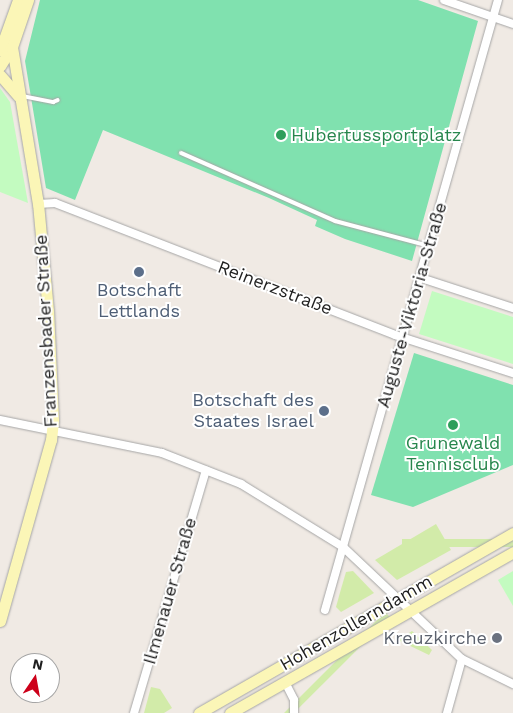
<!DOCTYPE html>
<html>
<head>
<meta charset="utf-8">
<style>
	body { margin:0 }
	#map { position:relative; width:513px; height:713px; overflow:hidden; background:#f0eae4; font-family:"Work Sans",sans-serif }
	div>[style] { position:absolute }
	.grass>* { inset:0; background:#d2eba9; transform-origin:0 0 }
	.park>* { inset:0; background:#c3fbc0 }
	.pitch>* { inset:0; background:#80e1af }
	.roads { filter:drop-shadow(0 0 1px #a6a6a6) drop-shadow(0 0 1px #a6a6a6) }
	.lane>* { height:4px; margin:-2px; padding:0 2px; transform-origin:2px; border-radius:2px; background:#fff }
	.street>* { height:8px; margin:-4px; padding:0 4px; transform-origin:4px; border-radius:4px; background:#fff }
	.secondary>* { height:11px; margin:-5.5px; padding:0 5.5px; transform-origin:5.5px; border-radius:5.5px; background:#fbf6b7 }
	.dots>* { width:14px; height:14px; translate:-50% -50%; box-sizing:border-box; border:2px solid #fff; border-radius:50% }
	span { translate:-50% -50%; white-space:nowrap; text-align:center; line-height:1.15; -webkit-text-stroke:4px #fff; paint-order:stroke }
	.leisure-label { font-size:18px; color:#27864d }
	.left { translate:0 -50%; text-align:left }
	.street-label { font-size:18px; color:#1f1f1f }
	.service-label { font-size:18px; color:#4e5e75 }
	.right { translate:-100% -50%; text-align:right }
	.worship-label { font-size:18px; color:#5b616d }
	.north { position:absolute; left:10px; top:653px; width:50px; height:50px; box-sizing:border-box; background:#fff; border:1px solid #a5a5a5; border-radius:50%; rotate:12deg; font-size:14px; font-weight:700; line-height:20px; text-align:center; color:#1f1f1f }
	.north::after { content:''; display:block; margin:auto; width:18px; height:22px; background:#cd001a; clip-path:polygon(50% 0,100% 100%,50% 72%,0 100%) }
</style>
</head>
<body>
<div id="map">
	<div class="grass">
		<div style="clip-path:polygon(436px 524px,451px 550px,397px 580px,375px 560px)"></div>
		<div style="left:513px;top:539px;width:8px;height:111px;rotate:90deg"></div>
		<div style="clip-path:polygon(353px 571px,374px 593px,341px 612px,336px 607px,341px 589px,346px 572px)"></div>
		<div style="left:385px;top:612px;width:7px;height:204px;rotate:45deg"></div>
		<div style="clip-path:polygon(412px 631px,432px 650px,429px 655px,398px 640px)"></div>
		<div style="clip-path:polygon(151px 687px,160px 689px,172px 708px,164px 713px,144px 713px)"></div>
	</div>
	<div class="park">
		<div style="clip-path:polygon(0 88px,10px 102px,28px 203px,0 192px)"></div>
		<div style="clip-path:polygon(432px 291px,513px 317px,513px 364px,419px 334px)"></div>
		<div style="clip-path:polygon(513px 571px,513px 606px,498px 580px)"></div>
	</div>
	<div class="pitch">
		<div style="clip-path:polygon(40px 0,418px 0,478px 21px,412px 261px,345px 239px,315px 226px,317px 220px,269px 198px,103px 130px,75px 200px,46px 188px,25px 61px)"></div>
		<div style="clip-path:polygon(414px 353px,513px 385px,513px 465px,413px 507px,371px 495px)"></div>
	</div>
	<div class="roads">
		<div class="lane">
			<div style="left:22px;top:96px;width:32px;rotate:11deg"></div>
			<div style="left:53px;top:102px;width:5px;rotate:-22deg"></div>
			<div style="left:181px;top:153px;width:168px;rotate:23.8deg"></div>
			<div style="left:335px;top:221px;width:97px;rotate:14.9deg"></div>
		</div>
		<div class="street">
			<div style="left:444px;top:0;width:73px;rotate:19.2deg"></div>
			<div style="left:38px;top:204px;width:17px;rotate:-3deg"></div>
			<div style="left:55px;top:203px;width:365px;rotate:21.2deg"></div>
			<div style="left:395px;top:335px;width:124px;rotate:17.9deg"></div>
			<div style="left:421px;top:278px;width:97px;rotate:18.1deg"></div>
			<div style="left:0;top:420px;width:165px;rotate:11.5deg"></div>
			<div style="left:162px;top:453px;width:85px;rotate:21.4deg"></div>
			<div style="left:241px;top:484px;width:120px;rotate:31.7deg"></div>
			<div style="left:343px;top:547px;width:163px;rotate:43.3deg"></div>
			<div style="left:462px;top:659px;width:57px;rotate:26.1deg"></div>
			<div style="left:325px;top:610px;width:634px;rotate:-74.17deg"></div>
			<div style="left:285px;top:682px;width:20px;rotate:63deg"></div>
			<div style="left:294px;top:700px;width:13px;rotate:90deg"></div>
			<div style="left:134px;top:713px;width:253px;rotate:-73.5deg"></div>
			<div style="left:447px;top:713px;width:56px;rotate:-74.5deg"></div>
		</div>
		<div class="secondary">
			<div style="left:0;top:50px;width:53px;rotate:-70.2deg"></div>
			<div style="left:0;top:66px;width:22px;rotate:-58deg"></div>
			<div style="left:12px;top:47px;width:50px;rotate:-71.2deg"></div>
			<div style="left:0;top:75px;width:28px;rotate:49deg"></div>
			<div style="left:0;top:621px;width:188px;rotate:-74.3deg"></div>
			<div style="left:51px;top:440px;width:20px;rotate:-84deg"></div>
			<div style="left:53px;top:420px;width:109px;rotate:-92.6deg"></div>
			<div style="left:48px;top:311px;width:107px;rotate:-95.3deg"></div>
			<div style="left:38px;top:204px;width:159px;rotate:-99.4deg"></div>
			<div style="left:199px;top:713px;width:362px;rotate:-29.8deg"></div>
			<div style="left:230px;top:713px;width:326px;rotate:-29.6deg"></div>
		</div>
	</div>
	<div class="dots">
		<div style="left:281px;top:135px;background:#2e9e5b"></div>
		<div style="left:139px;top:272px;background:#5c6f8a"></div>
		<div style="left:324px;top:411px;background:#5c6f8a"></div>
		<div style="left:453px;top:425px;background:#2e9e5b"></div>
		<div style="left:497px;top:638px;background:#6b7280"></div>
	</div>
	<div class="leisure-label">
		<span class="left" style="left:291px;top:135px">Hubertussportplatz</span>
		<span style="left:453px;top:454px">Grunewald<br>Tennisclub</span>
	</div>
	<div class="street-label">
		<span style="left:275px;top:288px;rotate:21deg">Reinerzstraße</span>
		<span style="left:412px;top:305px;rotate:-74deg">Auguste-Viktoria-Straße</span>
		<span style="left:46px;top:331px;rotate:-93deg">Franzensbader Straße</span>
		<span style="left:170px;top:591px;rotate:-74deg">Ilmenauer Straße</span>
		<span style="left:356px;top:623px;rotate:-30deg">Hohenzollerndamm</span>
	</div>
	<div class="service-label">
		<span style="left:139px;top:301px">Botschaft<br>Lettlands</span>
		<span class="right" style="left:314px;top:411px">Botschaft des<br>Staates Israel</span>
	</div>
	<div class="worship-label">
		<span class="right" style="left:487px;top:638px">Kreuzkirche</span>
	</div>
	<div class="north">N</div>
</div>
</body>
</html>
